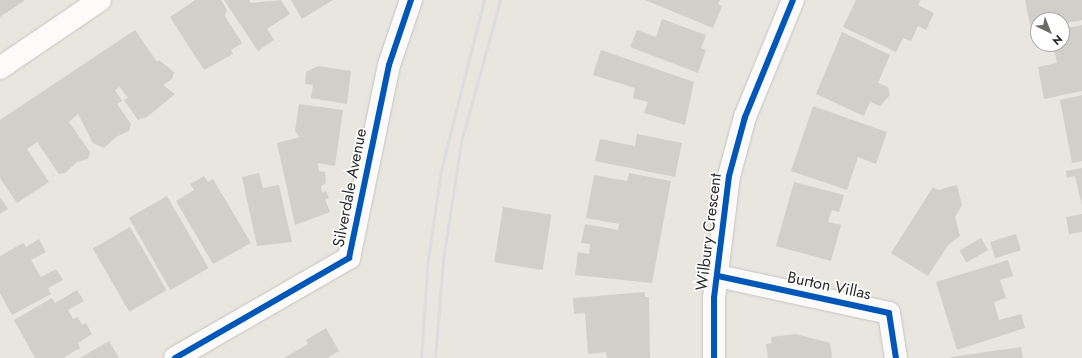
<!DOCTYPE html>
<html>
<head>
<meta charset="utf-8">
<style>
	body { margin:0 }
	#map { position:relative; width:1082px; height:358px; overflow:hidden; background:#e8e6de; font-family:Jost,sans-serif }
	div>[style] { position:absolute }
	.building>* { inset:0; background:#d1cfc9; transform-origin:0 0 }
	.roads { filter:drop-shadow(0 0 1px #c5c4c4) drop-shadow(0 0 1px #c5c4c4) }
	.street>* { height:22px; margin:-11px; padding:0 11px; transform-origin:11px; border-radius:11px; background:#fcfbfa }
	.rail>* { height:3px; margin:-1.5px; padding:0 1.5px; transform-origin:1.5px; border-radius:1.5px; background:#dddcde }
	.cycleway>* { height:6px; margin:-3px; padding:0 3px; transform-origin:3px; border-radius:3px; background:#0057b8 }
	span { translate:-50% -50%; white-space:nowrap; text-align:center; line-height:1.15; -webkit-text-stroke:3px #fff; paint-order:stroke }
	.street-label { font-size:16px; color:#292929 }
	.north { position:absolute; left:1030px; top:12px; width:40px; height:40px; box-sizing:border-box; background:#fff; border:1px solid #a9a9a9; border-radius:50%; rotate:137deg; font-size:11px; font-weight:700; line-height:16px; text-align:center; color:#292929 }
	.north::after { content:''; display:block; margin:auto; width:14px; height:18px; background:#6c6b68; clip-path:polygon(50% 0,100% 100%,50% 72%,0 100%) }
</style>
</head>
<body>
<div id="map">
	<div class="building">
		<div style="clip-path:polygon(0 0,24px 0,24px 1px,0 17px)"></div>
		<div style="clip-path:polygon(195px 0,221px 0,227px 10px,225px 16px,242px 43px,231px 50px,233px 54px,204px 70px,170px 17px)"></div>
		<div style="clip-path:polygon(224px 0,249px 0,251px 3px,281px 0,290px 14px,267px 29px,274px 40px,258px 51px)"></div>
		<div style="clip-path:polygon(291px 0,333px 0,302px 19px)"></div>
		<div style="clip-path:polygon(645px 0,720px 0,718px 4px,722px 6px,713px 28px)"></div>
		<div style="clip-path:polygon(856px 0,921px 0,918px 5px,934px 13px,926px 30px,918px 26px,911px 41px,903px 38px,896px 52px,843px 27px)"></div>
		<div style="clip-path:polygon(1025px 0,1082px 0,1082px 20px,1062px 24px,1062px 20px,1038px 20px,1030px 25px)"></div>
		<div style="clip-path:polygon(662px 19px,706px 35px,701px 48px,706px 50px,698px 73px,630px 47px,637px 30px,656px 37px)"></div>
		<div style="clip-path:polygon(1082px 25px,1082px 91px,1044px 99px,1038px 67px,1057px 63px,1053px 44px,1062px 44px,1062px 29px)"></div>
		<div style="clip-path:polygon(135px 30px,157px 62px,159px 60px,174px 72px,172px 79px,163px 85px,175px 94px,147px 117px,138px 120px,124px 100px,128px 98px,120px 87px,115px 90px,122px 101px,117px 104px,131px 124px,129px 131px,116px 137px,104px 148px,93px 143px,78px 114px,69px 122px,90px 152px,88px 159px,77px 162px,65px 173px,59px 174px,37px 142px,33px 145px,27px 149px,49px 182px,17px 203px,0 178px,0 120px)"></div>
		<div style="clip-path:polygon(842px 32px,890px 55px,878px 83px,888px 87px,890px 95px,880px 106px,870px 102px,864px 116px,816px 94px)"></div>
		<div style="clip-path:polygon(601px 50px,694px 82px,685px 125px,644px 113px,648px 102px,633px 98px,635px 88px,593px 75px)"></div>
		<div style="clip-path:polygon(318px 66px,351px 71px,347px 104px,311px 98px,313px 85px,305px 84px,306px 72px)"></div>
		<div style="clip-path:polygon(1082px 95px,1082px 161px,1072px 163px,1060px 100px)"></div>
		<div style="clip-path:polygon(299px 104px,343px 110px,335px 166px,318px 163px,319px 171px,325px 172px,326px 183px,321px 186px,322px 193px,326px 191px,329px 198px,325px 199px,330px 212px,295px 225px,277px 143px,300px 137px,295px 131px)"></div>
		<div style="clip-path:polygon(813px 106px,887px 132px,876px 164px,858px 157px,847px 190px,791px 171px)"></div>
		<div style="clip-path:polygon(637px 134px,682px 143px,675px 177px,595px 161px,600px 139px,635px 146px)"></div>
		<div style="clip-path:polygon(1082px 168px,1082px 206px,1075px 176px,1067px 178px,1066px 171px)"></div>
		<div style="clip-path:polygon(259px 173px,263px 188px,279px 185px,292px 242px,257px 246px,242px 177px)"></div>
		<div style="clip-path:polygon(629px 173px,671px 181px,652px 283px,575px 275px,578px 252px,589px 254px,590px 244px,581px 243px,585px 224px,618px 230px,619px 224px,586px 218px,594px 175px,627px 181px)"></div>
		<div style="clip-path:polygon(204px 176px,208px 182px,213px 179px,251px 243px,213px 264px,176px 201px,194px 190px,190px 184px)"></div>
		<div style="clip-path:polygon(794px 182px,844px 195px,839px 212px,832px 210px,828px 222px,841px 225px,831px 261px,776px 246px)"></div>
		<div style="clip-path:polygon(957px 185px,962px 205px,955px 217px,960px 236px,948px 245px,928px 276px,891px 253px,933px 187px,938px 190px)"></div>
		<div style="left:167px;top:196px;width:83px;height:44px;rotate:60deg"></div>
		<div style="clip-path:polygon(0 197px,8px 209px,0 214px)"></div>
		<div style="left:503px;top:207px;width:49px;height:56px;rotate:9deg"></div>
		<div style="clip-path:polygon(1082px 214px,1082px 232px,1069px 234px,1066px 217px)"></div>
		<div style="left:130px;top:227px;width:73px;height:43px;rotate:60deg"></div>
		<div style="left:1016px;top:234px;width:17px;height:27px;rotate:73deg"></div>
		<div style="left:981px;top:238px;width:14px;height:25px;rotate:60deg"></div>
		<div style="clip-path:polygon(39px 239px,46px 252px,31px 260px,41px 277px,56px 269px,63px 280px,48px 288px,51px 294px,12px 315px,0 293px,0 256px,23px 243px,26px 247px)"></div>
		<div style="clip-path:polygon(1008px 260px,1013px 276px,1000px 280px,1006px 298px,994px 302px,999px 320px,1021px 314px,1025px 328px,957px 350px,936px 282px)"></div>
		<div style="clip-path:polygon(77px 290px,84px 301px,68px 310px,73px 319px,78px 317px,82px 325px,86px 323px,92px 334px,78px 343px,80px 348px,63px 358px,35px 358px,14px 320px,52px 298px,55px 303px)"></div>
		<div style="clip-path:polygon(645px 292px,645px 297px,649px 297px,650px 358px,607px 358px,606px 352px,588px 354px,585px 313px,574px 314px,573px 298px)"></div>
		<div style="clip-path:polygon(326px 328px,339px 351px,327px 358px,284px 358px,308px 344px,306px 340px)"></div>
		<div style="clip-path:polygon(796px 334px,830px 343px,832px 358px,768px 358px,766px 344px,772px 343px,771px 337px)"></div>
		<div style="clip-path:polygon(109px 341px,119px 358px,80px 358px)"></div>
		<div style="clip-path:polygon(1021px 347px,1023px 358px,951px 358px,951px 357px)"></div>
	</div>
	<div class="roads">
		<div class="street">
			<div style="left:0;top:68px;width:121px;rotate:-34.2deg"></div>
			<div style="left:718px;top:276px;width:175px;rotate:12.2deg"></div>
			<div style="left:889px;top:313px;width:46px;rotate:81.2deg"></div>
			<div style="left:175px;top:358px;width:201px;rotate:-29.9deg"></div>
			<div style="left:349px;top:258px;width:197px;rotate:-78.3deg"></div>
			<div style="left:389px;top:65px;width:69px;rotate:-71.3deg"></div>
			<div style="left:714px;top:358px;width:60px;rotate:-90deg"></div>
			<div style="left:714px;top:298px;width:123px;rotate:-83deg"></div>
			<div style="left:729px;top:176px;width:61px;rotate:-74.8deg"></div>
			<div style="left:745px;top:117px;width:126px;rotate:-67.7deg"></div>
		</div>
	</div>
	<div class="rail">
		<div style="left:421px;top:358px;width:99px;rotate:-86deg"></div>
		<div style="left:428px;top:259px;width:90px;rotate:-81.7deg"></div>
		<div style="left:441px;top:170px;width:175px;rotate:-75.8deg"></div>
		<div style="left:435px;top:358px;width:98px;rotate:-85.3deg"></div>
		<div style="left:443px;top:260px;width:119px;rotate:-81.3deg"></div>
		<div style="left:461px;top:142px;width:147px;rotate:-74.6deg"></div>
	</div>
	<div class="cycleway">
		<div style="left:718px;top:276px;width:175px;rotate:12.2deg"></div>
		<div style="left:889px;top:313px;width:46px;rotate:81.2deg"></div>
		<div style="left:175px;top:358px;width:201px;rotate:-29.9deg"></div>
		<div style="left:349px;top:258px;width:197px;rotate:-78.3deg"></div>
		<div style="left:389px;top:65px;width:69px;rotate:-71.3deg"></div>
		<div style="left:714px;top:358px;width:60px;rotate:-90deg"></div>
		<div style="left:714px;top:298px;width:123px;rotate:-83deg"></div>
		<div style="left:729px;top:176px;width:61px;rotate:-74.8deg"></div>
		<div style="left:745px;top:117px;width:126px;rotate:-67.7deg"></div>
	</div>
	<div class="street-label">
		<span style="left:350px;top:188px;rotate:-79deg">Silverdale Avenue</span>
		<span style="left:709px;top:232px;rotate:-83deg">Wilbury Crescent</span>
		<span style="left:829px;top:286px;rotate:12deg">Burton Villas</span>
	</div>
	<div class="north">N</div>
</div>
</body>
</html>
